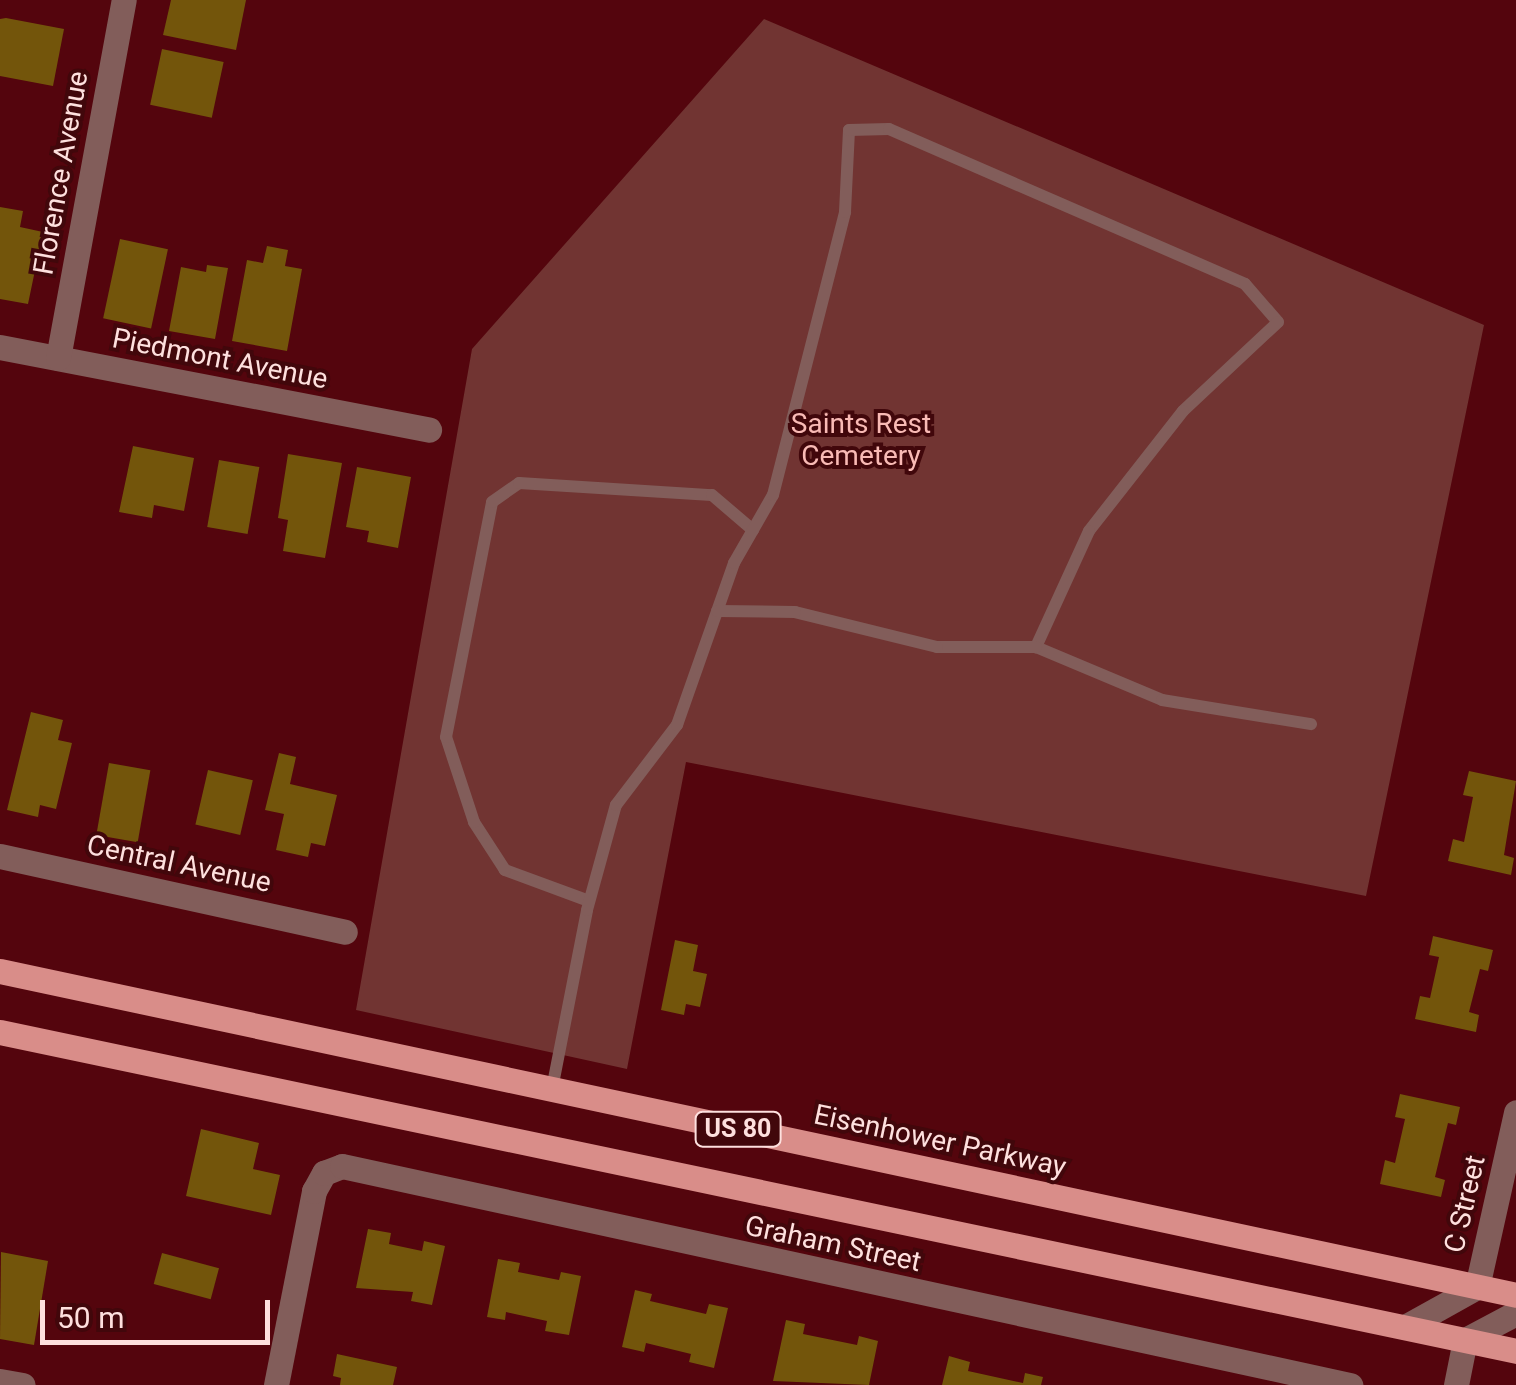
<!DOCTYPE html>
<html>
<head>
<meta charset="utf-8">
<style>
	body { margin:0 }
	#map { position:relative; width:1516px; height:1385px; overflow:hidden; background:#54050d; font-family:Roboto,sans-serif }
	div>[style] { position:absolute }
	.green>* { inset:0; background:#713432 }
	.building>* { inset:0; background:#73550b; transform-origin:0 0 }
	.lane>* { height:12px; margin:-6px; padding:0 6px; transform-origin:6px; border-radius:6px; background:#825d5a }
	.street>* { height:25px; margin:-12.5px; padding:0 12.5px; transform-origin:12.5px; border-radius:12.5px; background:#825d5a }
	.primary>* { height:25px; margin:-12.5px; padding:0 12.5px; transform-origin:12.5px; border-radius:12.5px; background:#d98d89 }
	span { translate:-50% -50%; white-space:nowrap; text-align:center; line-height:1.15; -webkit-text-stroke:8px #41070b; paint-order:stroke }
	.shield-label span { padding:2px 8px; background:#41070b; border:2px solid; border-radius:8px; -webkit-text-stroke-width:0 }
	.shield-label { font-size:25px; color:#fee0de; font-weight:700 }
	.street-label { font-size:28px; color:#fee0de }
	.park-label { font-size:28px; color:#f9bab5 }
	.scale { position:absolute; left:40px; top:1300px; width:230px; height:45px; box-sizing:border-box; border:5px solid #fee0de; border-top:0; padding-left:12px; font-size:30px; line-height:35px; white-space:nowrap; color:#fee0de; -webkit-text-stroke:8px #41070b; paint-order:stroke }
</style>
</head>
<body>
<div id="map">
	<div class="green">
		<div style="clip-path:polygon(764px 19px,1484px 325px,1366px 896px,686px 762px,627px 1069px,356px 1010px,472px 349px)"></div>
	</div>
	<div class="building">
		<div style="clip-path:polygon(171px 0,246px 0,236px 50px,163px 35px)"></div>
		<div style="clip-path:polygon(6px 18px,64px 29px,53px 86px,0 76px,0 19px)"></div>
		<div style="left:162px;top:49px;width:63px;height:57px;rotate:12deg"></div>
		<div style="clip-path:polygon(0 207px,23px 211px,20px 227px,43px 232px,28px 304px,0 299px)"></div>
		<div style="left:120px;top:239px;width:49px;height:81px;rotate:12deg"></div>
		<div style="clip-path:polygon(267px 246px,288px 250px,285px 266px,302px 269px,287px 351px,232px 341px,247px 260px,263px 263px)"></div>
		<div style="clip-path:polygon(207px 265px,228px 268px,215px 339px,169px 331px,181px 267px,206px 272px)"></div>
		<div style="clip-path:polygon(133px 446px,194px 458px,184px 511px,154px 505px,152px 518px,119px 512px)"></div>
		<div style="clip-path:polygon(288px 454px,342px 463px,325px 558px,283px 551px,288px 520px,278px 518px)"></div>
		<div style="left:219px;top:460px;width:41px;height:68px;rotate:10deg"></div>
		<div style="clip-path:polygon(357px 467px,411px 477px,398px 548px,367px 542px,369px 531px,346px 527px)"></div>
		<div style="clip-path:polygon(31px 712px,63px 720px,58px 740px,72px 743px,56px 809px,40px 805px,38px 817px,7px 810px)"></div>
		<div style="clip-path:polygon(279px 753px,296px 757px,290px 784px,337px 795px,325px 846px,311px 843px,308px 857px,276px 850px,284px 814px,265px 810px)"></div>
		<div style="left:109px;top:763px;width:42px;height:73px;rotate:10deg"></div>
		<div style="left:208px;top:770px;width:46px;height:56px;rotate:13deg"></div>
		<div style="clip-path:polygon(1469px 771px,1516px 781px,1504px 855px,1514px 858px,1511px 875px,1448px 861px,1453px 839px,1464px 842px,1473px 797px,1463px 795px)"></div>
		<div style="clip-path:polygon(1433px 936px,1493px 950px,1488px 971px,1480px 969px,1469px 1012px,1479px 1015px,1476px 1032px,1415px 1019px,1420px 996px,1430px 998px,1439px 957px,1429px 955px)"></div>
		<div style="clip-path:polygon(675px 940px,698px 945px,693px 971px,707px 974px,700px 1007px,686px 1004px,684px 1015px,661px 1010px)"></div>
		<div style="clip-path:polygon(1400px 1094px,1460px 1107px,1456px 1125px,1448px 1123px,1435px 1177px,1445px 1180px,1441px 1197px,1380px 1184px,1385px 1160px,1395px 1163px,1405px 1119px,1395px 1117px)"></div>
		<div style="clip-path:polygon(201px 1129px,259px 1143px,253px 1169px,280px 1175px,271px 1215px,186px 1196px)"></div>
		<div style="clip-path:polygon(368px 1229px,391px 1233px,389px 1244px,422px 1251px,424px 1241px,445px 1246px,432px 1305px,411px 1301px,413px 1292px,356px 1288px)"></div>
		<div style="clip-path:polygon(1px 1252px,48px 1261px,34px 1345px,0 1339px)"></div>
		<div style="left:162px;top:1253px;width:59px;height:32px;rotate:15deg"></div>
		<div style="clip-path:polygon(498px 1259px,520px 1263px,518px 1272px,559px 1280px,561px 1272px,581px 1276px,569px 1335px,545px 1331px,547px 1321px,506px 1312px,505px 1320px,487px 1317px)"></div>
		<div style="clip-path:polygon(635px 1290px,652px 1294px,650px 1301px,706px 1314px,709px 1304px,728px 1308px,714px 1368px,689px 1362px,691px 1354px,646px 1343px,644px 1352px,622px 1347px)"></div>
		<div style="clip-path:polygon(786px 1320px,805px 1324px,803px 1334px,857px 1345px,859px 1336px,878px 1341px,869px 1385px,773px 1381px)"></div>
		<div style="clip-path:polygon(337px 1354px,397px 1367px,393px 1385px,340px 1385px,341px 1378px,333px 1376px)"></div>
		<div style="clip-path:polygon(949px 1356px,970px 1362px,968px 1371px,1023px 1383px,1025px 1373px,1043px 1377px,1041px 1385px,942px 1385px)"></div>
	</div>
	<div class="lane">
		<div style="left:1036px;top:647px;width:137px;rotate:22.8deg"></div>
		<div style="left:1162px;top:700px;width:151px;rotate:9.2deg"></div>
		<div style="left:589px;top:901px;width:90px;rotate:-159.7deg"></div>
		<div style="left:505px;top:870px;width:57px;rotate:-122.9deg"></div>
		<div style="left:474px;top:822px;width:89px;rotate:-108.2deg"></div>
		<div style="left:446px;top:737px;width:239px;rotate:-78.9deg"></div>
		<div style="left:492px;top:502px;width:33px;rotate:-35deg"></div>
		<div style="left:519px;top:483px;width:193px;rotate:3.6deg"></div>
		<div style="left:712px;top:495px;width:54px;rotate:40.5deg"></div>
		<div style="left:552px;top:1089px;width:182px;rotate:-78.9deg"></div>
		<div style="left:587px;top:910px;width:109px;rotate:-74.6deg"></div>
		<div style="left:616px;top:805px;width:101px;rotate:-52.7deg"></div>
		<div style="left:677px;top:725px;width:172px;rotate:-70.6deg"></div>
		<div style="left:734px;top:563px;width:78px;rotate:-60.2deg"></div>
		<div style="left:773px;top:495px;width:292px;rotate:-75.7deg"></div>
		<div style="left:845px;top:212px;width:82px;rotate:-87.2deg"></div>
		<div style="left:849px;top:130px;width:40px;rotate:-1.4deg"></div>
		<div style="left:889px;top:129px;width:388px;rotate:23.5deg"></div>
		<div style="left:1245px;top:284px;width:50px;rotate:49deg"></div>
		<div style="left:1278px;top:322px;width:130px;rotate:136.9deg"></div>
		<div style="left:1183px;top:411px;width:152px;rotate:128.1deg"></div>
		<div style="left:1089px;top:531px;width:128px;rotate:114.6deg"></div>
		<div style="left:1036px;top:647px;width:99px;rotate:180deg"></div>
		<div style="left:937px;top:647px;width:146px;rotate:-166.2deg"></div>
		<div style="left:795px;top:612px;width:78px;rotate:-179.3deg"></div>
	</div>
	<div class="street">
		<div style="left:0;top:347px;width:437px;rotate:10.9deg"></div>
		<div style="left:58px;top:358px;width:364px;rotate:-79.6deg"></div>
		<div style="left:0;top:856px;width:353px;rotate:12.4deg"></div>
		<div style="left:1405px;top:1327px;width:82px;rotate:-29.1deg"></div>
		<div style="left:1477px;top:1287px;width:179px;rotate:-77.4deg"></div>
		<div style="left:0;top:1381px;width:23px;rotate:10deg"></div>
		<div style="left:276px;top:1385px;width:198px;rotate:-78.9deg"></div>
		<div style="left:314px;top:1191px;width:21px;rotate:-61deg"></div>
		<div style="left:324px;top:1173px;width:19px;rotate:-21deg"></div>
		<div style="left:342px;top:1166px;width:1032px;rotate:12.26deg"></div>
		<div style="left:1456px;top:1385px;width:46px;rotate:-78.7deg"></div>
		<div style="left:1465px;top:1340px;width:58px;rotate:-27.9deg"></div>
	</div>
	<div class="primary">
		<div style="left:0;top:971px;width:1550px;rotate:12.06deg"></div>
		<div style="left:0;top:1032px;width:1549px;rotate:11.88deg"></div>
	</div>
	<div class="shield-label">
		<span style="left:738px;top:1129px">US 80</span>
	</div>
	<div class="street-label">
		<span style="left:61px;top:173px;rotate:-80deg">Florence Avenue</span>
		<span style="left:220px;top:359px;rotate:11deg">Piedmont Avenue</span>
		<span style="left:179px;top:864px;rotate:12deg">Central Avenue</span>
		<span style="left:940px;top:1141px;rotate:12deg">Eisenhower Parkway</span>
		<span style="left:1465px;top:1204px;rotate:-77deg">C Street</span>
		<span style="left:833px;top:1244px;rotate:12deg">Graham Street</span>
	</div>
	<div class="park-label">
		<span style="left:861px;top:440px">Saints Rest<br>Cemetery</span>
	</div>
	<div class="scale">50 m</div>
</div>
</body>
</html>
